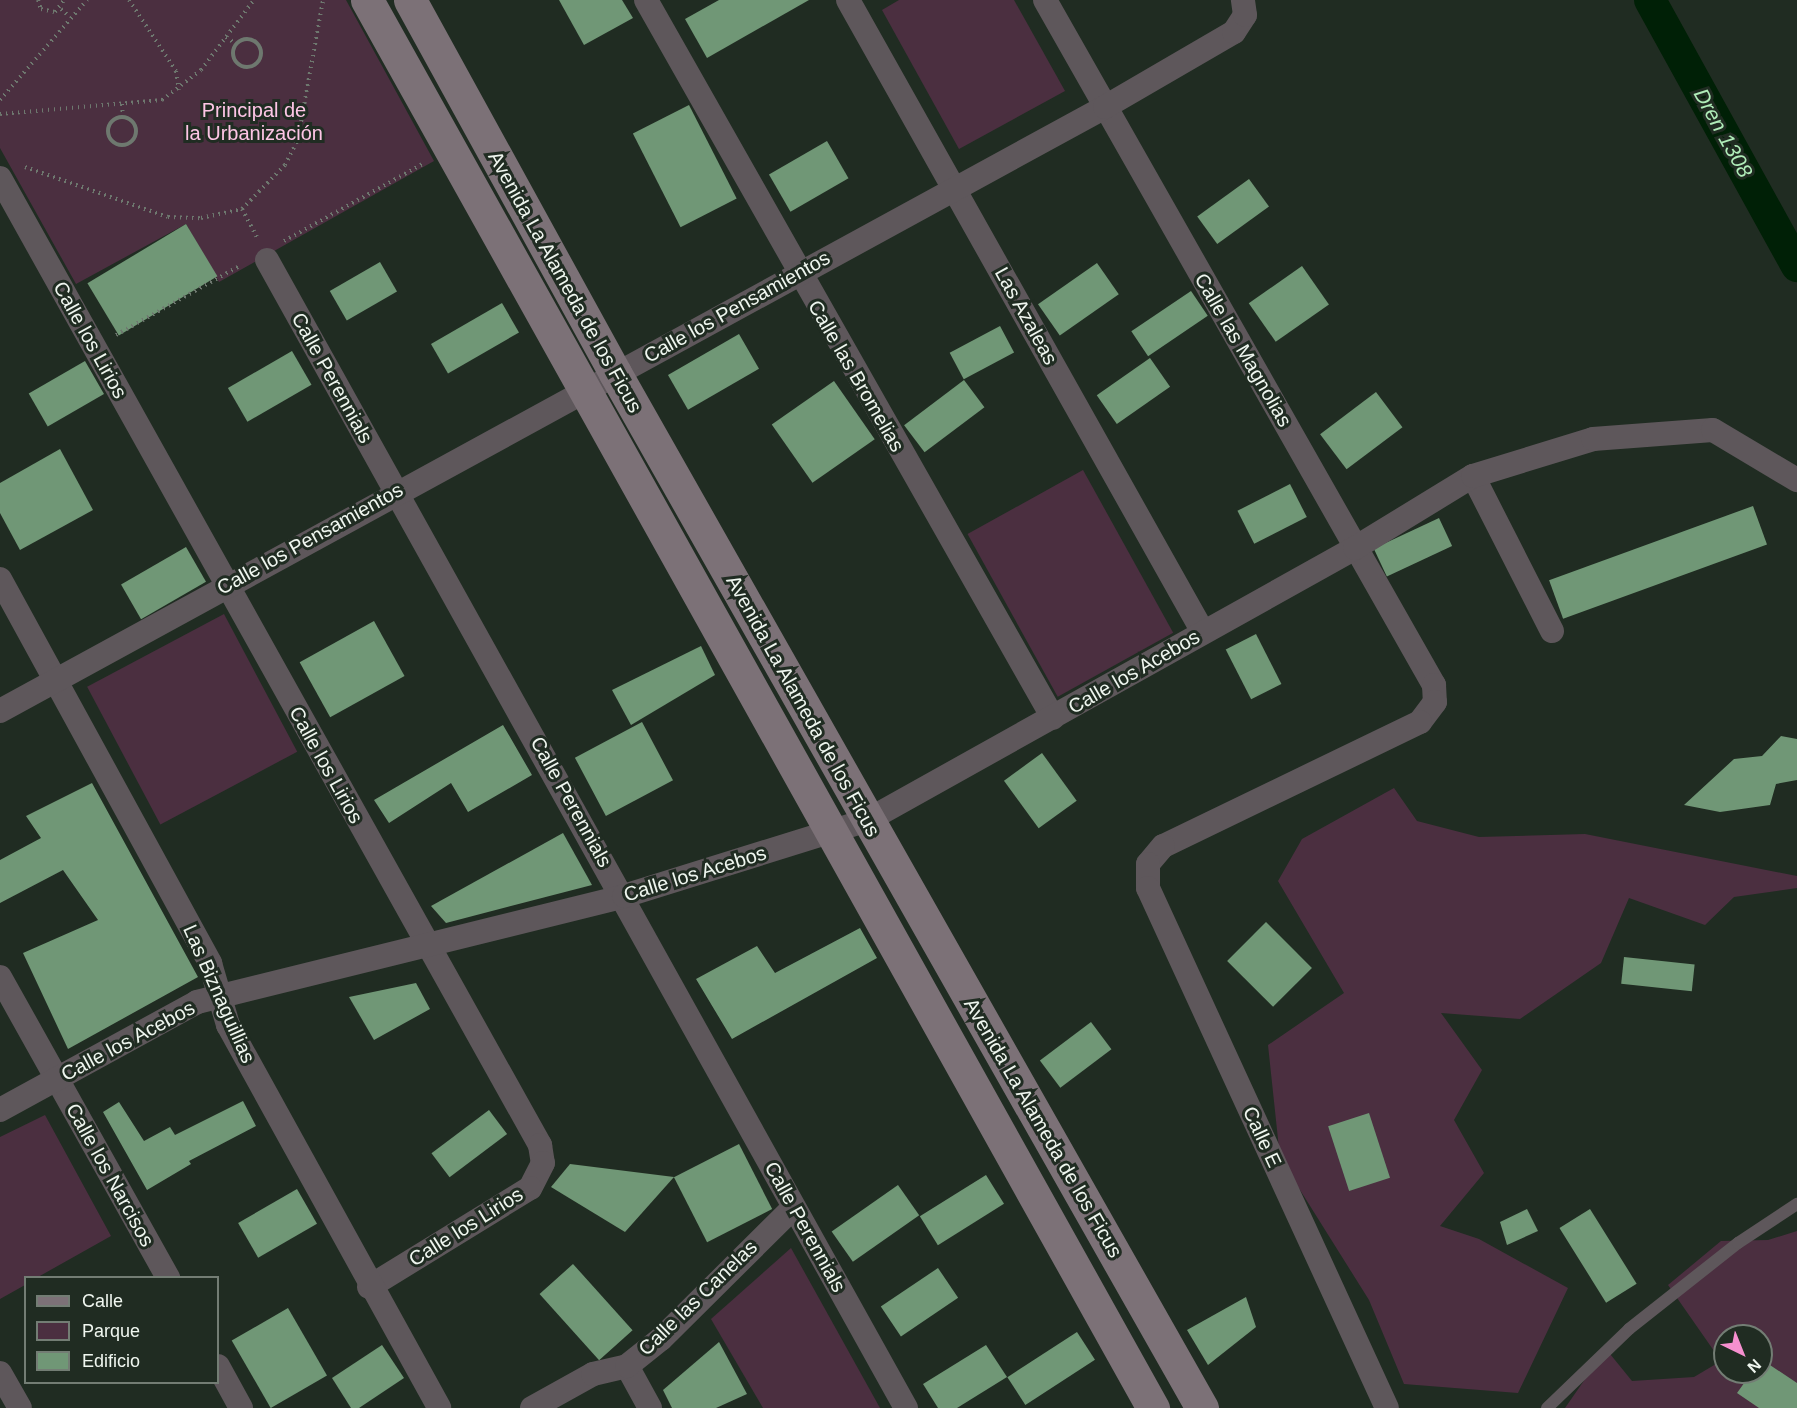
<!DOCTYPE html>
<html>
<head>
<meta charset="utf-8">
<style>
	body { margin:0 }
	#map { position:relative; width:1797px; height:1408px; overflow:hidden; background:#202c22; font-family:Arial,sans-serif }
	div>[style] { position:absolute }
	.green>* { inset:0; background:#4b2f40; transform-origin:0 0 }
	.canal>* { height:32px; margin:-16px; padding:0 16px; transform-origin:16px; border-radius:16px; background:#002006 }
	.building>* { inset:0; background:#709776; transform-origin:0 0 }
	.path>* { height:4px; margin-top:-2px; transform-origin:0; background:repeating-linear-gradient(90deg,#6e786f 0 1.5px,transparent 0 6px) }
	.path>.ring { margin:-2px; padding:0; box-sizing:content-box; background:none; border:4px solid #6e786f; border-radius:50% }
	.lane>* { height:12px; margin:-6px; padding:0 6px; transform-origin:6px; border-radius:6px; background:#5e575b }
	.street>* { height:24px; margin:-12px; padding:0 12px; transform-origin:12px; border-radius:12px; background:#5e575b }
	.secondary>* { height:33px; margin:-16.5px; padding:0 16.5px; transform-origin:16.5px; border-radius:16.5px; background:#7c7177 }
	span { translate:-50% -50%; white-space:nowrap; text-align:center; line-height:1.15; -webkit-text-stroke:6px #202c22; paint-order:stroke }
	.park-label { font-size:20px; color:#fdc5e5 }
	.street-label { font-size:20px; color:#eff6ef }
	.water-label { font-size:21px; color:#b0edb9; font-style:italic }
	.legend { position:absolute; left:24px; top:1276px; width:195px; height:108px; box-sizing:border-box; background:#202c22; border:2px solid #737d74; margin:0; padding:8px 10px; list-style:none; font-size:18px; color:#eff6ef }
	.legend li { display:flex; align-items:center; gap:12px; height:30px }
	.legend b { width:30px; border:2px solid #737d74 }
	.north { position:absolute; left:1713px; top:1324px; width:60px; height:60px; box-sizing:border-box; background:#202c22; border:2px solid #737d74; border-radius:50%; rotate:137deg; font-size:16px; font-weight:700; line-height:24px; text-align:center; color:#eff6ef }
	.north::after { content:''; display:block; margin:auto; width:21px; height:27px; background:#f690cf; clip-path:polygon(50% 0,100% 100%,50% 72%,0 100%) }
</style>
</head>
<body>
<div id="map">
	<div class="green">
		<div style="clip-path:polygon(0 0,346px 0,434px 161px,219px 282px,186px 224px,76px 284px,0 148px)"></div>
		<div style="clip-path:polygon(899px 0,1014px 0,1065px 91px,959px 149px,882px 10px)"></div>
		<div style="left:1083px;top:470px;width:186px;height:132px;rotate:61deg"></div>
		<div style="left:224px;top:614px;width:156px;height:155px;rotate:62deg"></div>
		<div style="clip-path:polygon(1394px 788px,1417px 821px,1479px 837px,1585px 834px,1797px 876px,1797px 888px,1734px 897px,1705px 925px,1629px 898px,1601px 963px,1520px 1019px,1441px 1013px,1482px 1070px,1454px 1120px,1484px 1173px,1440px 1226px,1479px 1239px,1568px 1288px,1518px 1393px,1404px 1384px,1369px 1300px,1280px 1158px,1268px 1045px,1344px 993px,1278px 881px,1302px 839px)"></div>
		<div style="clip-path:polygon(45px 1115px,111px 1236px,38px 1277px,26px 1278px,25px 1285px,0 1299px,0 1137px)"></div>
		<div style="clip-path:polygon(evenodd,1797px 1231px,1797px 1408px,1565px 1408px,1606px 1349px,1632px 1381px,1694px 1377px,1721px 1361px,1668px 1285px,1721px 1241px,1768px 1240px,1797px 1231px,1725px 1336px,1761px 1336px,1761px 1372px,1725px 1372px,1725px 1336px)"></div>
		<div style="clip-path:polygon(791px 1248px,880px 1408px,763px 1408px,711px 1319px)"></div>
	</div>
	<div class="canal">
		<div style="left:1650px;top:0;width:304px;rotate:61.1deg"></div>
	</div>
	<div class="building">
		<div style="clip-path:polygon(559px 0,622px 0,633px 18px,584px 45px)"></div>
		<div style="clip-path:polygon(719px 0,809px 0,707px 58px,685px 19px)"></div>
		<div style="left:689px;top:105px;width:105px;height:63px;rotate:63deg"></div>
		<div style="left:827px;top:141px;width:43px;height:67px;rotate:60deg"></div>
		<div style="left:1249px;top:179px;width:34px;height:64px;rotate:54deg"></div>
		<div style="left:186px;top:224px;width:61px;height:115px;rotate:59deg"></div>
		<div style="left:380px;top:262px;width:34px;height:58px;rotate:60deg"></div>
		<div style="left:1097px;top:263px;width:38px;height:72px;rotate:55deg"></div>
		<div style="left:1302px;top:266px;width:47px;height:65px;rotate:55deg"></div>
		<div style="left:1191px;top:291px;width:30px;height:72px;rotate:56deg"></div>
		<div style="left:502px;top:303px;width:34px;height:82px;rotate:60deg"></div>
		<div style="left:1000px;top:326px;width:30px;height:57px;rotate:62deg"></div>
		<div style="left:739px;top:334px;width:40px;height:82px;rotate:60deg"></div>
		<div style="left:292px;top:351px;width:39px;height:74px;rotate:60deg"></div>
		<div style="left:1150px;top:358px;width:35px;height:65px;rotate:55deg"></div>
		<div style="left:85px;top:361px;width:38px;height:65px;rotate:60deg"></div>
		<div style="left:964px;top:380px;width:34px;height:75px;rotate:53deg"></div>
		<div style="left:834px;top:381px;width:71px;height:76px;rotate:55deg"></div>
		<div style="left:1376px;top:392px;width:44px;height:70px;rotate:53deg"></div>
		<div style="clip-path:polygon(60px 449px,93px 510px,20px 550px,0 513px,0 483px)"></div>
		<div style="left:1290px;top:484px;width:37px;height:59px;rotate:63deg"></div>
		<div style="left:1753px;top:506px;width:41px;height:217px;rotate:70deg"></div>
		<div style="left:1439px;top:518px;width:31px;height:72px;rotate:65deg"></div>
		<div style="left:186px;top:547px;width:40px;height:75px;rotate:60deg"></div>
		<div style="left:374px;top:621px;width:63px;height:85px;rotate:61deg"></div>
		<div style="left:1256px;top:634px;width:56px;height:34px;rotate:63deg"></div>
		<div style="clip-path:polygon(701px 646px,715px 675px,631px 725px,612px 690px)"></div>
		<div style="left:642px;top:722px;width:66px;height:76px;rotate:62deg"></div>
		<div style="clip-path:polygon(503px 725px,532px 775px,468px 812px,451px 783px,389px 823px,374px 800px)"></div>
		<div style="clip-path:polygon(1781px 736px,1797px 739px,1797px 780px,1776px 784px,1770px 805px,1720px 812px,1684px 805px,1734px 759px,1762px 756px)"></div>
		<div style="left:1042px;top:753px;width:59px;height:47px;rotate:54deg"></div>
		<div style="clip-path:polygon(92px 783px,198px 977px,68px 1049px,23px 953px,98px 920px,63px 870px,0 903px,0 860px,41px 838px,26px 816px)"></div>
		<div style="clip-path:polygon(563px 833px,592px 885px,446px 923px,431px 906px)"></div>
		<div style="left:1266px;top:922px;width:65px;height:55px;rotate:45deg"></div>
		<div style="clip-path:polygon(860px 928px,877px 958px,732px 1039px,696px 979px,757px 946px,775px 973px)"></div>
		<div style="left:1624px;top:957px;width:71px;height:27px;rotate:6deg"></div>
		<div style="clip-path:polygon(416px 983px,430px 1009px,374px 1040px,349px 997px)"></div>
		<div style="left:1091px;top:1022px;width:34px;height:64px;rotate:53deg"></div>
		<div style="clip-path:polygon(243px 1101px,256px 1126px,189px 1161px,191px 1164px,147px 1190px,103px 1112px,119px 1102px,144px 1141px,170px 1127px,175px 1135px)"></div>
		<div style="left:489px;top:1110px;width:30px;height:72px;rotate:53deg"></div>
		<div style="left:1369px;top:1113px;width:68px;height:43px;rotate:72deg"></div>
		<div style="left:739px;top:1144px;width:73px;height:73px;rotate:63deg"></div>
		<div style="clip-path:polygon(570px 1164px,674px 1177px,625px 1232px,551px 1187px)"></div>
		<div style="left:986px;top:1175px;width:34px;height:78px;rotate:58deg"></div>
		<div style="left:898px;top:1185px;width:37px;height:81px;rotate:55deg"></div>
		<div style="left:297px;top:1189px;width:40px;height:68px;rotate:60deg"></div>
		<div style="clip-path:polygon(1527px 1209px,1538px 1231px,1507px 1245px,1500px 1222px)"></div>
		<div style="left:1590px;top:1209px;width:88px;height:36px;rotate:58deg"></div>
		<div style="left:573px;top:1264px;width:89px;height:45px;rotate:48deg"></div>
		<div style="left:938px;top:1268px;width:36px;height:69px;rotate:56deg"></div>
		<div style="clip-path:polygon(1246px 1297px,1256px 1327px,1208px 1365px,1187px 1330px)"></div>
		<div style="left:288px;top:1308px;width:78px;height:65px;rotate:60deg"></div>
		<div style="left:1077px;top:1332px;width:33px;height:83px;rotate:57deg"></div>
		<div style="clip-path:polygon(719px 1342px,747px 1394px,716px 1408px,672px 1408px,663px 1390px)"></div>
		<div style="clip-path:polygon(382px 1345px,404px 1378px,359px 1408px,351px 1408px,332px 1378px)"></div>
		<div style="clip-path:polygon(986px 1345px,1007px 1377px,957px 1408px,938px 1408px,923px 1384px)"></div>
		<div style="clip-path:polygon(1761px 1359px,1797px 1383px,1797px 1408px,1759px 1408px,1737px 1393px,1752px 1372px,1761px 1372px)"></div>
	</div>
	<div class="path">
		<div style="left:38px;top:0;width:9px;rotate:72deg"></div>
		<div style="left:41px;top:9px;width:14px;rotate:12deg"></div>
		<div style="left:55px;top:12px;width:15px;rotate:-53deg"></div>
		<div style="left:129px;top:0;width:85px;rotate:56.5deg"></div>
		<div style="left:176px;top:71px;width:19px;rotate:81deg"></div>
		<div style="left:61px;top:9px;width:12px;rotate:42deg"></div>
		<div style="left:226px;top:37px;width:12px;rotate:35deg"></div>
		<div class="ring" style="left:233px;top:39px;width:24px;height:24px"></div>
		<div style="left:0;top:100px;width:133px;rotate:-49deg"></div>
		<div style="left:122px;top:104px;width:13px;rotate:86deg"></div>
		<div style="left:0;top:114px;width:163px;rotate:-4.9deg"></div>
		<div style="left:162px;top:100px;width:49px;rotate:-37.6deg"></div>
		<div style="left:201px;top:70px;width:88px;rotate:-52.9deg"></div>
		<div class="ring" style="left:108px;top:117px;width:24px;height:24px"></div>
		<div style="left:25px;top:167px;width:151px;rotate:19.3deg"></div>
		<div style="left:168px;top:217px;width:33px;rotate:2deg"></div>
		<div style="left:201px;top:218px;width:42px;rotate:-12.4deg"></div>
		<div style="left:242px;top:209px;width:62px;rotate:-45.7deg"></div>
		<div style="left:285px;top:165px;width:29px;rotate:-63deg"></div>
		<div style="left:298px;top:139px;width:141px;rotate:-79.8deg"></div>
		<div style="left:242px;top:209px;width:32px;rotate:62deg"></div>
		<div style="left:284px;top:241px;width:160px;rotate:-29.1deg"></div>
		<div style="left:116px;top:335px;width:143px;rotate:-29.2deg"></div>
	</div>
	<div class="lane">
		<div style="left:1547px;top:1408px;width:114px;rotate:-43.9deg"></div>
		<div style="left:1629px;top:1329px;width:139px;rotate:-38.3deg"></div>
		<div style="left:1738px;top:1243px;width:71px;rotate:-33.5deg"></div>
	</div>
	<div class="street">
		<div style="left:646px;top:0;width:825px;rotate:60.45deg"></div>
		<div style="left:848px;top:0;width:725px;rotate:60.68deg"></div>
		<div style="left:1045px;top:0;width:788px;rotate:60.41deg"></div>
		<div style="left:1434px;top:685px;width:17px;rotate:87deg"></div>
		<div style="left:1435px;top:702px;width:25px;rotate:127deg"></div>
		<div style="left:1420px;top:722px;width:285px;rotate:154.2deg"></div>
		<div style="left:1163px;top:846px;width:23px;rotate:130deg"></div>
		<div style="left:1148px;top:864px;width:24px;rotate:90deg"></div>
		<div style="left:1148px;top:888px;width:572px;rotate:65.32deg"></div>
		<div style="left:0;top:178px;width:1108px;rotate:60.82deg"></div>
		<div style="left:540px;top:1145px;width:18px;rotate:81deg"></div>
		<div style="left:543px;top:1163px;width:28px;rotate:117deg"></div>
		<div style="left:530px;top:1188px;width:189px;rotate:148.4deg"></div>
		<div style="left:267px;top:260px;width:1314px;rotate:60.9deg"></div>
		<div style="left:1473px;top:476px;width:174px;rotate:63deg"></div>
		<div style="left:0;top:579px;width:438px;rotate:61.3deg"></div>
		<div style="left:210px;top:963px;width:65px;rotate:73.8deg"></div>
		<div style="left:228px;top:1025px;width:437px;rotate:61.1deg"></div>
		<div style="left:0;top:711px;width:1259px;rotate:-28.66deg"></div>
		<div style="left:1105px;top:107px;width:149px;rotate:-30.2deg"></div>
		<div style="left:1234px;top:32px;width:20px;rotate:-57deg"></div>
		<div style="left:1245px;top:15px;width:15px;rotate:-98deg"></div>
		<div style="left:0;top:977px;width:345px;rotate:60.8deg"></div>
		<div style="left:0;top:1110px;width:225px;rotate:-28.7deg"></div>
		<div style="left:197px;top:1002px;width:440px;rotate:-13.9deg"></div>
		<div style="left:624px;top:896px;width:256px;rotate:-17.3deg"></div>
		<div style="left:868px;top:820px;width:558px;rotate:-29.18deg"></div>
		<div style="left:1355px;top:548px;width:138px;rotate:-31.4deg"></div>
		<div style="left:1473px;top:476px;width:126px;rotate:-17.1deg"></div>
		<div style="left:1593px;top:439px;width:120px;rotate:-4.3deg"></div>
		<div style="left:1713px;top:430px;width:98px;rotate:30.8deg"></div>
		<div style="left:218px;top:1366px;width:48px;rotate:61.3deg"></div>
		<div style="left:627px;top:1366px;width:48px;rotate:61.3deg"></div>
		<div style="left:0;top:1373px;width:40px;rotate:60.3deg"></div>
		<div style="left:532px;top:1408px;width:70px;rotate:-29.1deg"></div>
		<div style="left:593px;top:1374px;width:35px;rotate:-13deg"></div>
		<div style="left:627px;top:1366px;width:43px;rotate:-38.5deg"></div>
		<div style="left:661px;top:1339px;width:186px;rotate:-44.8deg"></div>
	</div>
	<div class="secondary">
		<div style="left:367px;top:0;width:1613px;rotate:60.83deg"></div>
		<div style="left:410px;top:0;width:426px;rotate:61.2deg"></div>
		<div style="left:615px;top:373px;width:1190px;rotate:60.44deg"></div>
	</div>
	<div class="park-label">
		<span style="left:254px;top:122px">Principal de<br>la Urbanización</span>
	</div>
	<div class="street-label">
		<span style="left:565px;top:282px;rotate:61deg">Avenida La Alameda de los Ficus</span>
		<span style="left:737px;top:307px;rotate:-29deg">Calle los Pensamientos</span>
		<span style="left:1026px;top:316px;rotate:61deg">Las Azaleas</span>
		<span style="left:90px;top:340px;rotate:61deg">Calle los Lirios</span>
		<span style="left:1243px;top:350px;rotate:60deg">Calle las Magnolias</span>
		<span style="left:856px;top:376px;rotate:60deg">Calle las Bromelias</span>
		<span style="left:332px;top:378px;rotate:61deg">Calle Perennials</span>
		<span style="left:310px;top:539px;rotate:-29deg">Calle los Pensamientos</span>
		<span style="left:1134px;top:672px;rotate:-30deg">Calle los Acebos</span>
		<span style="left:803px;top:706px;rotate:61deg">Avenida La Alameda de los Ficus</span>
		<span style="left:326px;top:765px;rotate:61deg">Calle los Lirios</span>
		<span style="left:571px;top:802px;rotate:61deg">Calle Perennials</span>
		<span style="left:695px;top:874px;rotate:-17deg">Calle los Acebos</span>
		<span style="left:219px;top:994px;rotate:66deg">Las Biznaguillias</span>
		<span style="left:128px;top:1041px;rotate:-28deg">Calle los Acebos</span>
		<span style="left:1043px;top:1128px;rotate:60deg">Avenida La Alameda de los Ficus</span>
		<span style="left:1262px;top:1137px;rotate:65deg">Calle E</span>
		<span style="left:110px;top:1175px;rotate:61deg">Calle los Narcisos</span>
		<span style="left:466px;top:1227px;rotate:-32deg">Calle los Lirios</span>
		<span style="left:805px;top:1227px;rotate:61deg">Calle Perennials</span>
		<span style="left:698px;top:1298px;rotate:-44deg">Calle las Canelas</span>
	</div>
	<div class="water-label">
		<span style="left:1723px;top:133px;rotate:61deg">Dren 1308</span>
	</div>
	<ul class="legend">
	<li><b style="height:8px;background:#7c7177"></b>Calle</li>
	<li><b style="height:16px;background:#4b2f40"></b>Parque</li>
	<li><b style="height:16px;background:#709776"></b>Edificio</li>
	</ul>
	<div class="north">N</div>
</div>
</body>
</html>
